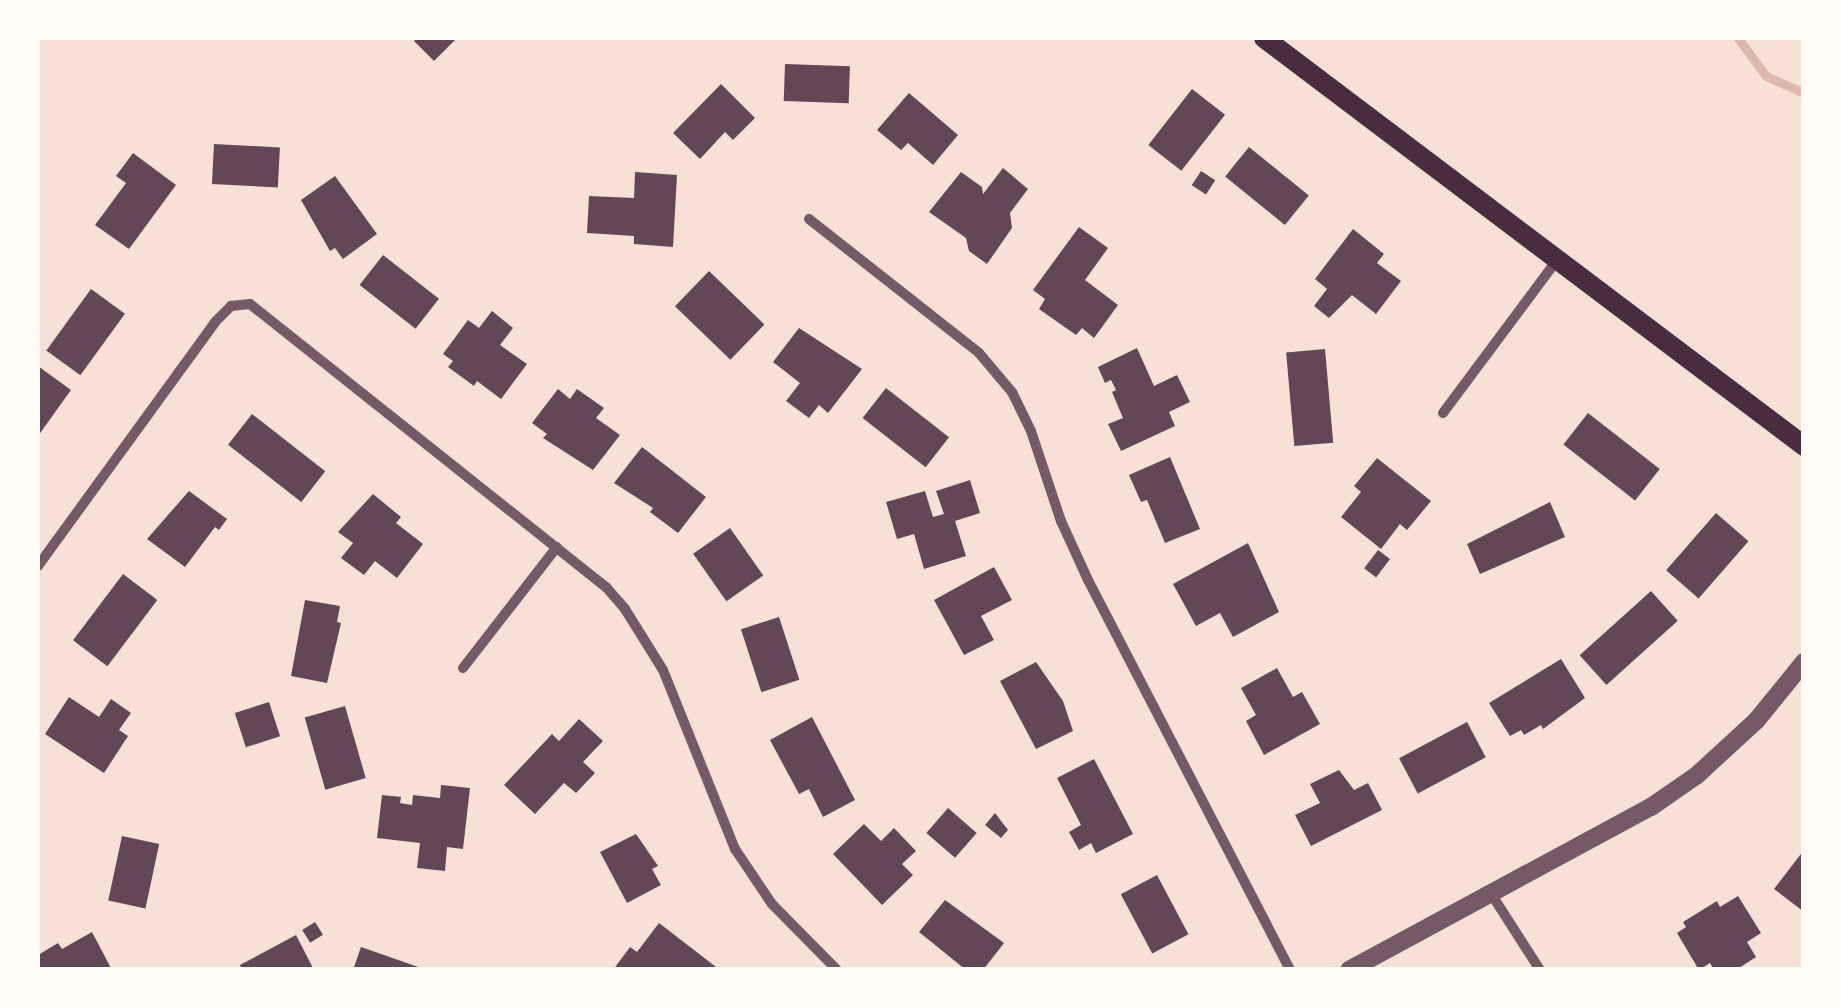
<!DOCTYPE html>
<html>
<head>
<meta charset="utf-8">
<style>
	body { margin:0 }
	#map { position:relative; width:1841px; height:1007px; overflow:hidden; background:#f7e1d7; font-family:Signika,sans-serif }
	div>[style] { position:absolute }
	.stream>* { height:9px; margin:-4.5px; padding:0 4.5px; transform-origin:4.5px; border-radius:4.5px; background:#dcb8b0 }
	.building>* { inset:0; background:#644757; transform-origin:0 0 }
	.minor>* { height:10px; margin:-5px; padding:0 5px; transform-origin:5px; border-radius:5px; background:#755966 }
	.tertiary>* { height:18px; margin:-9px; padding:0 9px; transform-origin:9px; border-radius:9px; background:#755966 }
	.secondary>* { height:20px; margin:-10px; padding:0 10px; transform-origin:10px; border-radius:10px; background:#4a2c40 }
	span { translate:-50% -50%; white-space:nowrap; text-align:center; line-height:1.15; -webkit-text-stroke:8px #fffaf5; paint-order:stroke }
	.frame { position:absolute; inset:0; border:40px solid #fffaf5; pointer-events:none }
</style>
</head>
<body>
<div id="map">
	<div class="stream">
		<div style="left:1738px;top:38px;width:47px;rotate:53.6deg"></div>
		<div style="left:1766px;top:76px;width:42px;rotate:24.1deg"></div>
	</div>
	<div class="building">
		<div style="clip-path:polygon(418px 38px,452px 38px,455px 40px,434px 61px,414px 41px)"></div>
		<div style="left:785px;top:64px;width:65px;height:37px;rotate:2deg"></div>
		<div style="clip-path:polygon(721px 84px,755px 118px,733px 140px,725px 132px,700px 159px,673px 133px)"></div>
		<div style="left:1192px;top:89px;width:42px;height:71px;rotate:38deg"></div>
		<div style="clip-path:polygon(909px 93px,958px 135px,933px 165px,908px 143px,901px 150px,877px 130px)"></div>
		<div style="left:214px;top:144px;width:66px;height:40px;rotate:3deg"></div>
		<div style="left:1249px;top:147px;width:77px;height:38px;rotate:39deg"></div>
		<div style="clip-path:polygon(133px 153px,176px 185px,129px 249px,95px 225px,126px 183px,116px 176px)"></div>
		<div style="clip-path:polygon(1003px 168px,1028px 189px,1010px 213px,1012px 228px,987px 264px,969px 251px,966px 238px,929px 212px,961px 172px,982px 187px,983px 194px)"></div>
		<div style="left:1201px;top:171px;width:17px;height:17px;rotate:33deg"></div>
		<div style="clip-path:polygon(635px 172px,677px 175px,673px 247px,634px 244px,634px 236px,587px 233px,589px 196px,634px 198px)"></div>
		<div style="clip-path:polygon(335px 176px,377px 234px,343px 259px,335px 248px,330px 251px,301px 200px)"></div>
		<div style="clip-path:polygon(1079px 227px,1108px 248px,1085px 280px,1118px 305px,1094px 338px,1082px 328px,1076px 335px,1039px 309px,1045px 299px,1033px 290px)"></div>
		<div style="clip-path:polygon(1353px 229px,1384px 254px,1377px 263px,1401px 281px,1376px 314px,1352px 295px,1329px 318px,1314px 306px,1327px 289px,1315px 279px)"></div>
		<div style="left:383px;top:255px;width:71px;height:38px;rotate:38deg"></div>
		<div style="left:709px;top:271px;width:77px;height:49px;rotate:44deg"></div>
		<div style="left:91px;top:289px;width:42px;height:76px;rotate:36deg"></div>
		<div style="clip-path:polygon(492px 311px,513px 328px,500px 345px,527px 364px,501px 399px,477px 381px,474px 386px,448px 367px,453px 361px,443px 354px,468px 320px,479px 328px)"></div>
		<div style="clip-path:polygon(799px 328px,862px 369px,828px 413px,819px 405px,809px 418px,786px 401px,800px 383px,773px 362px)"></div>
		<div style="clip-path:polygon(1137px 348px,1154px 386px,1177px 375px,1190px 402px,1169px 412px,1175px 426px,1121px 451px,1108px 424px,1123px 418px,1112px 392px,1116px 390px,1111px 380px,1105px 383px,1098px 367px)"></div>
		<div style="left:1325px;top:349px;width:94px;height:39px;rotate:85deg"></div>
		<div style="clip-path:polygon(38px 366px,71px 390px,38px 436px)"></div>
		<div style="left:886px;top:388px;width:80px;height:38px;rotate:38deg"></div>
		<div style="clip-path:polygon(558px 389px,570px 399px,577px 389px,604px 408px,596px 418px,620px 435px,593px 470px,543px 438px,547px 434px,532px 423px)"></div>
		<div style="left:1588px;top:413px;width:91px;height:40px;rotate:38deg"></div>
		<div style="left:252px;top:414px;width:93px;height:39px;rotate:38deg"></div>
		<div style="clip-path:polygon(642px 447px,706px 497px,678px 533px,650px 512px,653px 508px,614px 483px)"></div>
		<div style="clip-path:polygon(1170px 457px,1200px 529px,1165px 543px,1147px 500px,1141px 502px,1129px 475px)"></div>
		<div style="clip-path:polygon(1377px 458px,1431px 501px,1407px 530px,1400px 524px,1381px 549px,1341px 517px,1361px 492px,1354px 486px)"></div>
		<div style="clip-path:polygon(970px 480px,980px 513px,955px 521px,966px 556px,924px 569px,914px 534px,897px 539px,886px 502px,925px 491px,933px 517px,944px 514px,936px 491px)"></div>
		<div style="clip-path:polygon(189px 491px,227px 519px,219px 530px,215px 527px,185px 567px,147px 539px)"></div>
		<div style="clip-path:polygon(373px 494px,401px 517px,396px 523px,423px 544px,397px 578px,375px 561px,364px 575px,341px 558px,353px 543px,338px 532px)"></div>
		<div style="clip-path:polygon(1550px 502px,1565px 537px,1480px 574px,1467px 544px)"></div>
		<div style="left:1716px;top:513px;width:43px;height:76px;rotate:41deg"></div>
		<div style="left:730px;top:528px;width:58px;height:45px;rotate:55deg"></div>
		<div style="clip-path:polygon(1248px 543px,1279px 612px,1233px 637px,1220px 613px,1196px 626px,1173px 584px)"></div>
		<div style="left:1378px;top:550px;width:15px;height:23px;rotate:37deg"></div>
		<div style="clip-path:polygon(994px 567px,1012px 600px,981px 616px,994px 640px,964px 655px,934px 600px)"></div>
		<div style="left:123px;top:574px;width:43px;height:83px;rotate:37deg"></div>
		<div style="left:1651px;top:591px;width:40px;height:96px;rotate:48deg"></div>
		<div style="clip-path:polygon(305px 600px,340px 606px,337px 622px,341px 623px,327px 683px,291px 676px)"></div>
		<div style="left:779px;top:617px;width:66px;height:40px;rotate:72deg"></div>
		<div style="clip-path:polygon(1561px 659px,1585px 698px,1543px 729px,1541px 725px,1524px 735px,1521px 730px,1510px 736px,1489px 703px)"></div>
		<div style="clip-path:polygon(1036px 662px,1063px 701px,1073px 731px,1036px 749px,1000px 681px)"></div>
		<div style="clip-path:polygon(1277px 668px,1293px 697px,1302px 692px,1320px 724px,1264px 755px,1246px 721px,1256px 715px,1241px 688px)"></div>
		<div style="clip-path:polygon(69px 697px,99px 717px,111px 699px,131px 713px,119px 730px,128px 736px,104px 773px,45px 734px)"></div>
		<div style="left:269px;top:702px;width:36px;height:36px;rotate:72deg"></div>
		<div style="left:345px;top:706px;width:75px;height:42px;rotate:74deg"></div>
		<div style="clip-path:polygon(812px 717px,855px 800px,823px 817px,809px 789px,799px 794px,770px 740px)"></div>
		<div style="clip-path:polygon(579px 719px,603px 741px,583px 762px,595px 773px,576px 793px,564px 783px,535px 814px,504px 785px,552px 734px,559px 741px)"></div>
		<div style="left:1467px;top:722px;width:40px;height:77px;rotate:62deg"></div>
		<div style="clip-path:polygon(1094px 759px,1133px 834px,1096px 853px,1091px 843px,1079px 850px,1069px 832px,1081px 825px,1057px 778px)"></div>
		<div style="clip-path:polygon(1339px 770px,1354px 790px,1368px 783px,1382px 810px,1311px 846px,1295px 815px,1320px 803px,1310px 784px)"></div>
		<div style="clip-path:polygon(441px 785px,470px 788px,463px 849px,447px 847px,445px 871px,417px 868px,420px 843px,377px 838px,382px 795px,401px 797px,400px 803px,412px 805px,413px 795px,440px 798px)"></div>
		<div style="left:948px;top:808px;width:38px;height:33px;rotate:41deg"></div>
		<div style="clip-path:polygon(995px 813px,1008px 830px,1001px 838px,985px 825px)"></div>
		<div style="clip-path:polygon(864px 824px,881px 841px,894px 828px,916px 851px,902px 864px,913px 875px,882px 905px,833px 854px)"></div>
		<div style="clip-path:polygon(636px 834px,658px 866px,652px 869px,661px 885px,627px 903px,600px 852px)"></div>
		<div style="left:122px;top:836px;width:38px;height:66px;rotate:12deg"></div>
		<div style="clip-path:polygon(1804px 850px,1804px 912px,1774px 889px)"></div>
		<div style="left:1157px;top:875px;width:67px;height:41px;rotate:62deg"></div>
		<div style="clip-path:polygon(1738px 896px,1761px 933px,1747px 942px,1756px 957px,1736px 970px,1714px 970px,1710px 963px,1699px 970px,1677px 933px,1686px 927px,1683px 922px,1717px 901px,1720px 907px)"></div>
		<div style="clip-path:polygon(945px 900px,1004px 943px,983px 970px,966px 970px,919px 932px)"></div>
		<div style="left:315px;top:922px;width:15px;height:15px;rotate:58deg"></div>
		<div style="clip-path:polygon(659px 923px,720px 970px,613px 970px,630px 947px,637px 952px)"></div>
		<div style="clip-path:polygon(92px 932px,112px 970px,38px 970px,38px 955px,58px 943px,62px 949px)"></div>
		<div style="clip-path:polygon(296px 935px,314px 970px,242px 970px,240px 965px)"></div>
		<div style="clip-path:polygon(361px 947px,424px 969px,424px 970px,353px 970px)"></div>
	</div>
	<div class="minor">
		<div style="left:809px;top:219px;width:216px;rotate:38.2deg"></div>
		<div style="left:979px;top:353px;width:51px;rotate:49.8deg"></div>
		<div style="left:1012px;top:392px;width:43px;rotate:64deg"></div>
		<div style="left:1031px;top:431px;width:95px;rotate:71.6deg"></div>
		<div style="left:1061px;top:521px;width:65px;rotate:65.4deg"></div>
		<div style="left:1088px;top:580px;width:439px;rotate:62.6deg"></div>
		<div style="left:1443px;top:413px;width:191px;rotate:-53.3deg"></div>
		<div style="left:38px;top:566px;width:301px;rotate:-54deg"></div>
		<div style="left:215px;top:322px;width:23px;rotate:-45deg"></div>
		<div style="left:231px;top:306px;width:19px;rotate:-6deg"></div>
		<div style="left:250px;top:304px;width:455px;rotate:38.5deg"></div>
		<div style="left:606px;top:587px;width:29px;rotate:49deg"></div>
		<div style="left:625px;top:609px;width:72px;rotate:58.1deg"></div>
		<div style="left:663px;top:670px;width:193px;rotate:68.1deg"></div>
		<div style="left:735px;top:849px;width:66px;rotate:56.1deg"></div>
		<div style="left:772px;top:904px;width:93px;rotate:45.4deg"></div>
		<div style="left:463px;top:668px;width:153px;rotate:-52.2deg"></div>
		<div style="left:1492px;top:895px;width:89px;rotate:57.4deg"></div>
	</div>
	<div class="tertiary">
		<div style="left:1349px;top:970px;width:343px;rotate:-28.4deg"></div>
		<div style="left:1651px;top:807px;width:56px;rotate:-34.8deg"></div>
		<div style="left:1697px;top:775px;width:80px;rotate:-42.5deg"></div>
		<div style="left:1756px;top:721px;width:76px;rotate:-50.9deg"></div>
	</div>
	<div class="secondary">
		<div style="left:1264px;top:38px;width:677px;rotate:37.07deg"></div>
	</div>
	<div class="frame"></div>
</div>
</body>
</html>
